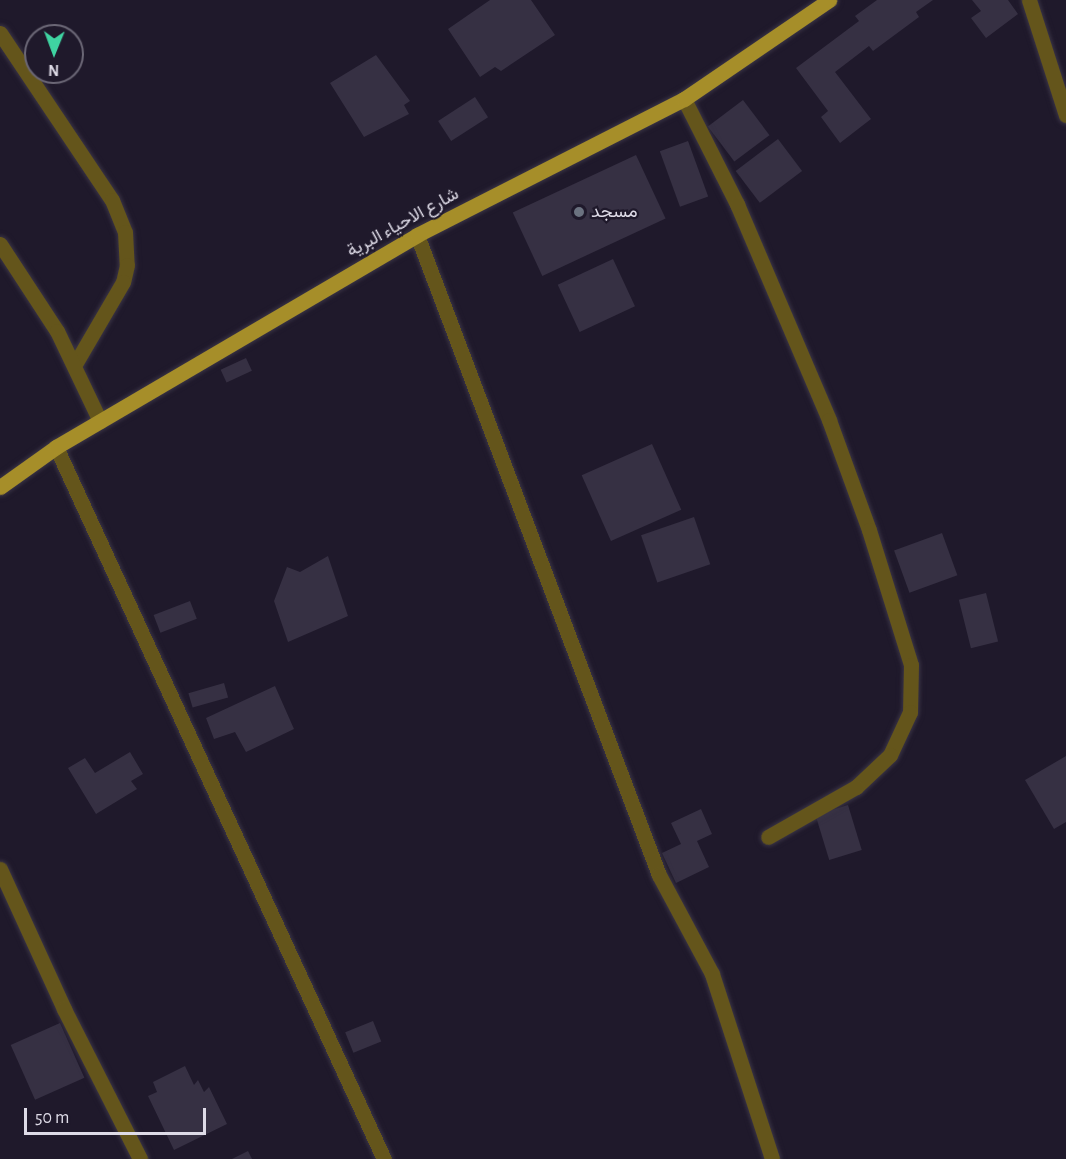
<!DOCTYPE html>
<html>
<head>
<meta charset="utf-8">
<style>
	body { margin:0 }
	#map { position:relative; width:1066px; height:1159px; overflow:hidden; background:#1f192b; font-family:"Alegreya Sans",Vazirmatn,sans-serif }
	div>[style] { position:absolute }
	.building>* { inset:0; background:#363043; transform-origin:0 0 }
	.roads { filter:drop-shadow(0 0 2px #3a3445) drop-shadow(0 0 2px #3a3445) }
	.minor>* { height:15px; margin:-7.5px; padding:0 7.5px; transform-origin:7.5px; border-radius:7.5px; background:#64551b }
	.major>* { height:15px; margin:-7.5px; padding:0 7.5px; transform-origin:7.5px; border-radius:7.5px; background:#a68e29 }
	.dots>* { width:16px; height:16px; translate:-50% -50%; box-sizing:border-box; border:3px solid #1f192b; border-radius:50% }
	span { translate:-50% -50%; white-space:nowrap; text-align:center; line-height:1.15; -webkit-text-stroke:4.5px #1f192b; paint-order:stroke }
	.poi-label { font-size:18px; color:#dedbe7 }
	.left { translate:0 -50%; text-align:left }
	.street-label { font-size:18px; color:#dedbe7 }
	.north { position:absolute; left:24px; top:24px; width:60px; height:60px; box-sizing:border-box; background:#1f192b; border:2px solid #6b6776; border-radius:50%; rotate:181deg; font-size:16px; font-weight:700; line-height:24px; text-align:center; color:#dedbe7 }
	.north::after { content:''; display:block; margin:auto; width:21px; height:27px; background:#3fd4a2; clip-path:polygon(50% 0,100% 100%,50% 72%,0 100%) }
	.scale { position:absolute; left:24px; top:1108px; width:182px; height:27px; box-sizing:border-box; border:3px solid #dedbe7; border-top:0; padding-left:8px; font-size:18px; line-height:21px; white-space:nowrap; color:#dedbe7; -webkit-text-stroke:4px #1f192b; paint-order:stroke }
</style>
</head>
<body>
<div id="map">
	<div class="building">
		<div style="clip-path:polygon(490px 0,531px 0,555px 35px,501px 71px,495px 67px,480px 77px,448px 29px)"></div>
		<div style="clip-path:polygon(877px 0,933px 0,916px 12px,919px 17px,873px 51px,869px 46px,835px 72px,871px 119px,840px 143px,821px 117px,828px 111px,796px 68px,859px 21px,855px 16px)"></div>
		<div style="clip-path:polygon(972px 0,1008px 0,1018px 14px,986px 38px,971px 18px,981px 11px)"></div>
		<div style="clip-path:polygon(376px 55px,410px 101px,404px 105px,409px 114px,364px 137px,330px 83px)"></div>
		<div style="left:475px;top:97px;width:24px;height:44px;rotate:57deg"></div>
		<div style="left:743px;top:100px;width:44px;height:44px;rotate:53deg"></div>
		<div style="left:778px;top:139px;width:40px;height:53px;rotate:53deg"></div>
		<div style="left:688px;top:141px;width:59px;height:30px;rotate:70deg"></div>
		<div style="left:636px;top:155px;width:70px;height:136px;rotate:65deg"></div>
		<div style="left:613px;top:259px;width:52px;height:61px;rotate:65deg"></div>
		<div style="left:246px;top:358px;width:14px;height:28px;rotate:65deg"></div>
		<div style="left:652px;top:444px;width:72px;height:77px;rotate:66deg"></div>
		<div style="left:694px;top:517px;width:50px;height:56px;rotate:71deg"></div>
		<div style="left:942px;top:533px;width:45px;height:51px;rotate:70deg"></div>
		<div style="clip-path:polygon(328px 556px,348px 616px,288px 642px,274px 601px,287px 567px,300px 572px)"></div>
		<div style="left:986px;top:593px;width:50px;height:28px;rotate:76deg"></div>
		<div style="left:190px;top:601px;width:19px;height:39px;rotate:69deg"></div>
		<div style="left:224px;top:683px;width:15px;height:37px;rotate:74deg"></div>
		<div style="clip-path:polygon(275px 686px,294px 729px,246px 752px,235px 732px,214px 739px,206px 718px)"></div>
		<div style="clip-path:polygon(130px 752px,143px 774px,131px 781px,137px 789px,96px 814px,68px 768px,85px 758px,95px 773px)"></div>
		<div style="clip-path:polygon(1066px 756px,1066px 822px,1054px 829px,1025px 780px)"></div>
		<div style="left:848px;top:805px;width:47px;height:34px;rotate:73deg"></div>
		<div style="clip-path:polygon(701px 809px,712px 834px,697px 841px,709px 867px,676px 883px,662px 853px,681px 844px,671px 823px)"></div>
		<div style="left:373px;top:1021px;width:22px;height:30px;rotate:68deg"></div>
		<div style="left:60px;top:1023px;width:60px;height:54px;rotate:66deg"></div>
		<div style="clip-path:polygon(185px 1066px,194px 1085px,198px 1080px,204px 1092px,209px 1087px,227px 1124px,174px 1150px,148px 1096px,157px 1092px,153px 1082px)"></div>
		<div style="clip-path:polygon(248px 1151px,252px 1159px,232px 1159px)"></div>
	</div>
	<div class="roads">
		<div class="minor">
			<div style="left:1029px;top:0;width:121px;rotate:72.2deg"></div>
			<div style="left:0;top:33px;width:201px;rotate:56.2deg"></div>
			<div style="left:112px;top:200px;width:35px;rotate:68deg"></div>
			<div style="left:125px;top:232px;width:33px;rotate:87deg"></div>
			<div style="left:127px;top:265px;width:17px;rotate:103deg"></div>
			<div style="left:123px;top:282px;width:97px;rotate:120.3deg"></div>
			<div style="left:684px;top:99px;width:118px;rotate:63.2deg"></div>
			<div style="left:737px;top:204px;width:235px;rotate:66.9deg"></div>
			<div style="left:829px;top:420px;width:117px;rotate:70deg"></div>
			<div style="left:869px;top:530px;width:141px;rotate:72.7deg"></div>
			<div style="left:911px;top:665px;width:47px;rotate:91.2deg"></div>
			<div style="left:910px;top:712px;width:47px;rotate:114.9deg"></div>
			<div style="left:890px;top:755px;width:47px;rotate:136.7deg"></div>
			<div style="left:856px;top:787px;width:101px;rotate:150.4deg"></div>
			<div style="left:417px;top:235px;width:684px;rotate:69.29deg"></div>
			<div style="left:659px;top:875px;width:112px;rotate:61.8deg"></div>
			<div style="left:712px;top:974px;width:194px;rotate:72deg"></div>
			<div style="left:0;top:244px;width:104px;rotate:56.8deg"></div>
			<div style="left:57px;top:331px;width:100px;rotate:64.5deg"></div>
			<div style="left:56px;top:447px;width:784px;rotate:65.27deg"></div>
			<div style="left:0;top:869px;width:154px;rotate:65.4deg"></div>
			<div style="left:64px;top:1009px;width:168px;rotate:63.1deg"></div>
		</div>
		<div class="major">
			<div style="left:0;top:487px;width:69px;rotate:-35.5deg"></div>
			<div style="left:56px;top:447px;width:419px;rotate:-30.4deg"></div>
			<div style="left:417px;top:235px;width:300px;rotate:-27deg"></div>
			<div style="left:684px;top:99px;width:176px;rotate:-34.3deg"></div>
		</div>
	</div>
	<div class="dots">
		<div style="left:579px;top:212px;background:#6b7280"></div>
	</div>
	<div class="poi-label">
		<span class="left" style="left:591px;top:212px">مسجد</span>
	</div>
	<div class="street-label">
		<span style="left:403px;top:223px;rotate:-29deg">شارع الاحياء البرية</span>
	</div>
	<div class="north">N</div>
	<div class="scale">50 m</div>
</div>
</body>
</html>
